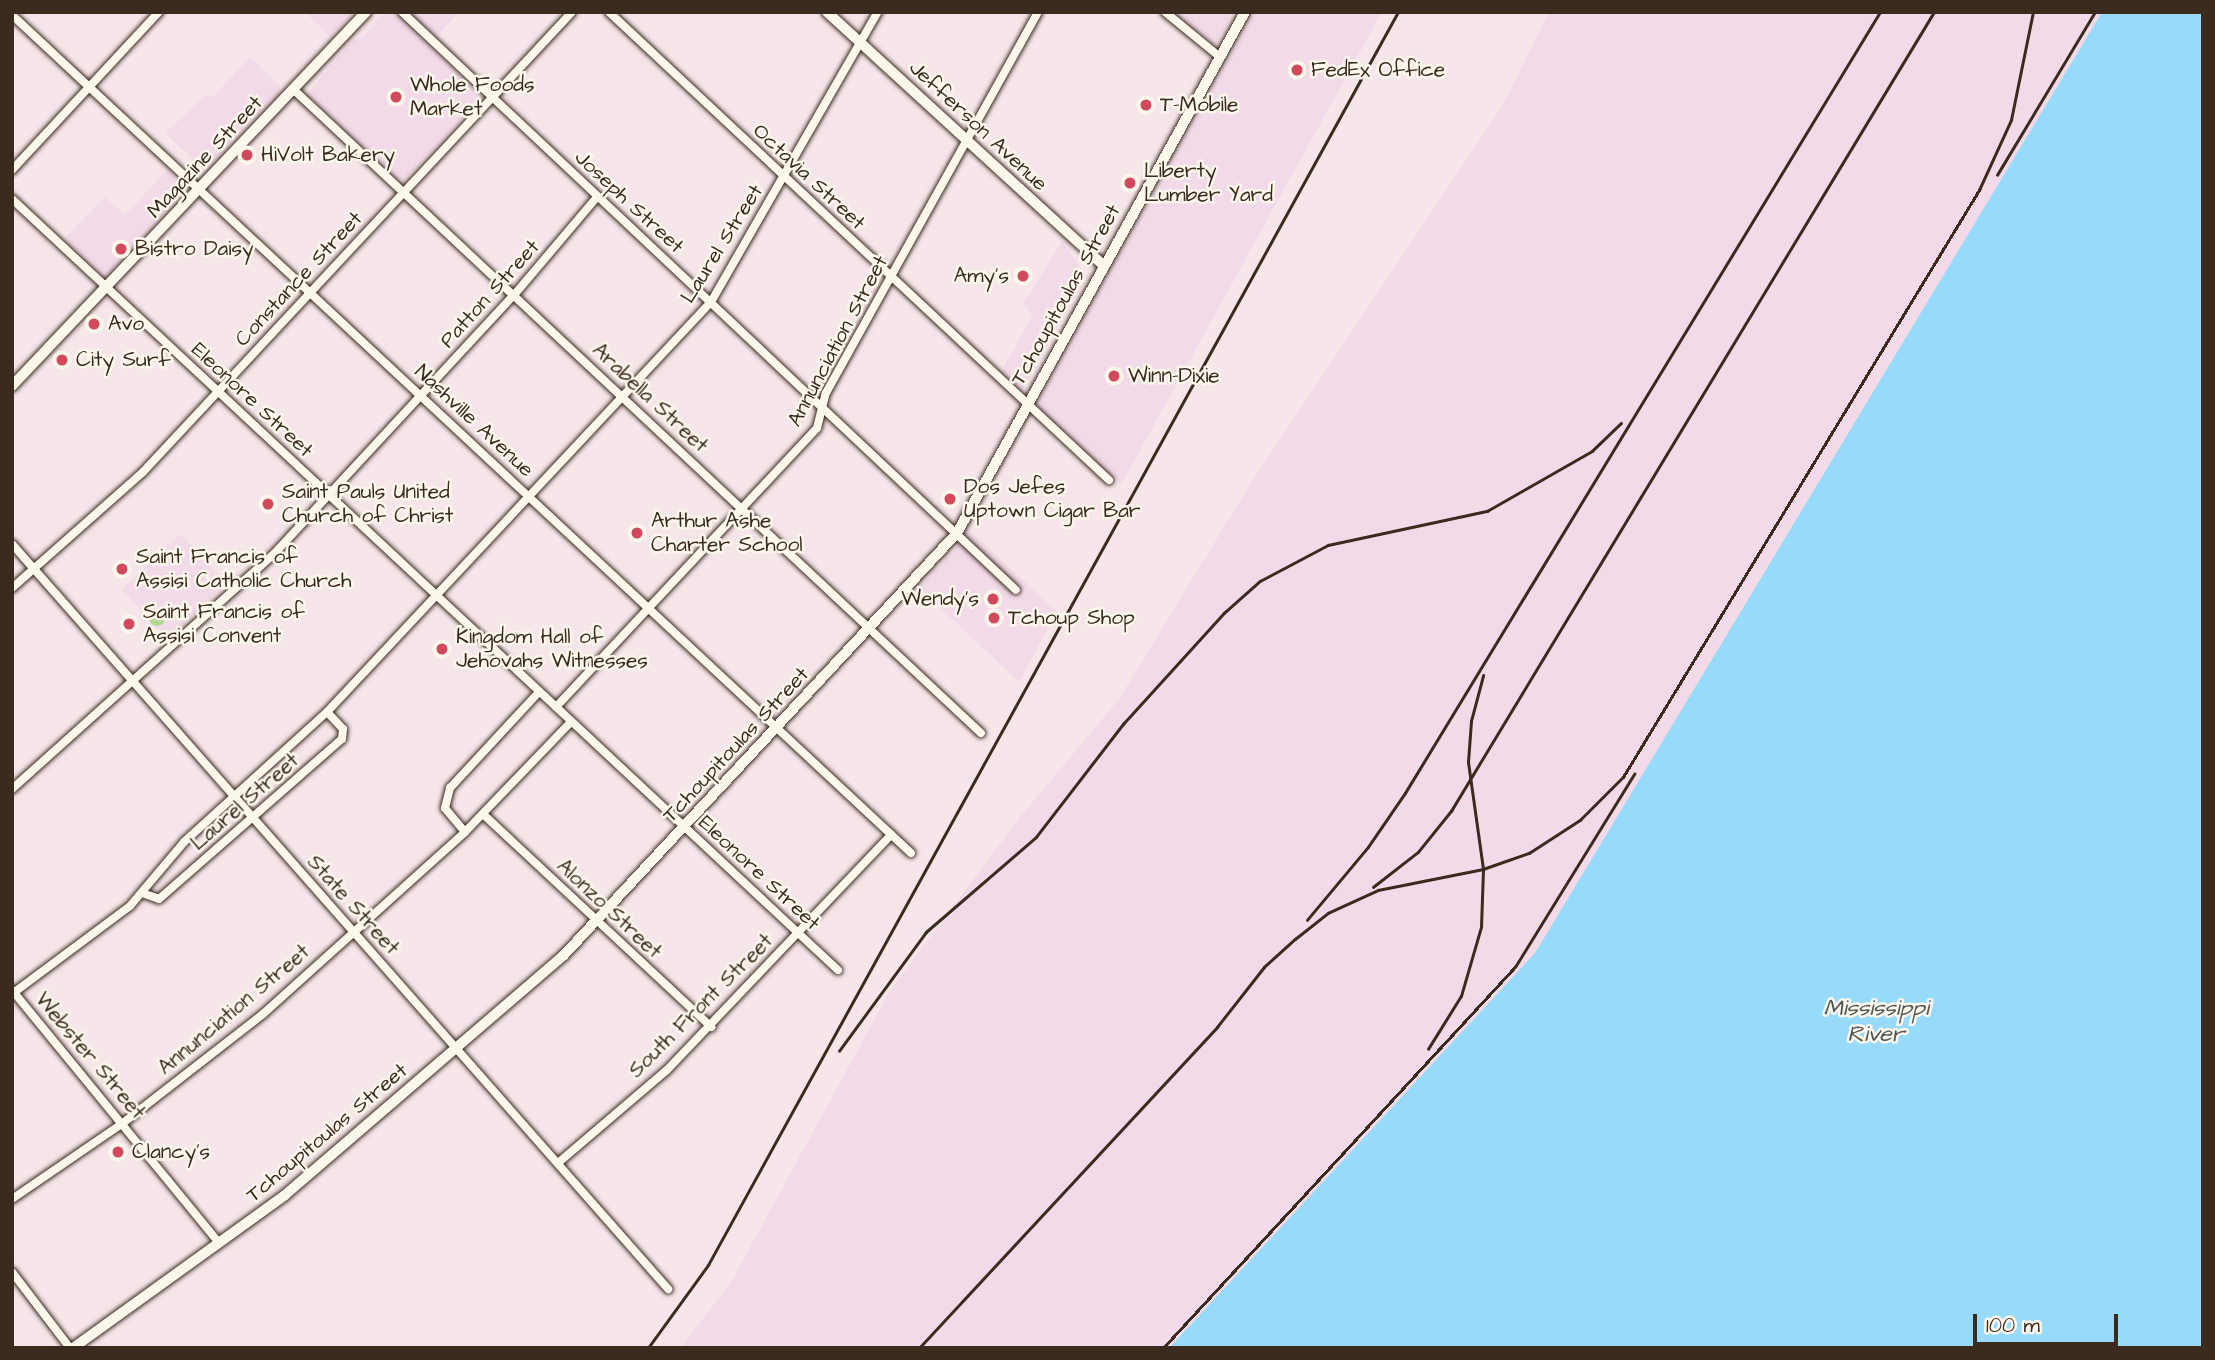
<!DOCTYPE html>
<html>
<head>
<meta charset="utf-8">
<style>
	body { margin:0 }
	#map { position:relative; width:2215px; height:1360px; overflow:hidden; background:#f6e6ea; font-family:"Architects Daughter",sans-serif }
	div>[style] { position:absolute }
	.built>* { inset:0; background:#f3dae8; transform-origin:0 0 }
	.green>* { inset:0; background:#b1d793 }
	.round { border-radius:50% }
	.water>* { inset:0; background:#98dafa }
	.roads { filter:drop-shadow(0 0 2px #3b2a1e) drop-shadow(0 0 2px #3b2a1e) }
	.street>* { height:8px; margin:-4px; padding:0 4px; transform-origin:4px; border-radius:4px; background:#fbf7ec }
	.secondary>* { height:10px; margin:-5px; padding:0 5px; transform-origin:5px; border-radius:5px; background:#fbf7ec }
	.rail>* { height:2.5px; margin:-1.25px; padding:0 1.25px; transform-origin:1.25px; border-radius:1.25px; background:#3b2a1e }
	.dots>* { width:19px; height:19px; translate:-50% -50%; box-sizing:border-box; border:4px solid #fbf7ec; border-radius:50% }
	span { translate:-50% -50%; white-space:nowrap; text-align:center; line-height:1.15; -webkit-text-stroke:5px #fbf7ec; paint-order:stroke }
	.poi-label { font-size:21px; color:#3b2a1e }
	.left { translate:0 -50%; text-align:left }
	.right { translate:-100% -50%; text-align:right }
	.street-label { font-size:21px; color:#3b2a1e }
	.water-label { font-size:23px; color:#525655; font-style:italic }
	.frame { position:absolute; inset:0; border:14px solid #3b2a1e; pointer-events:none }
	.scale { position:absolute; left:1973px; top:1314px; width:145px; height:32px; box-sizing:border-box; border:4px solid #3b2a1e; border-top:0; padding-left:9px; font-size:21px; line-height:24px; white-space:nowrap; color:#3b2a1e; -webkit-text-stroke:5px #fbf7ec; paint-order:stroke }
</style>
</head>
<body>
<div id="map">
	<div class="built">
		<div style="clip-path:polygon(305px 12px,355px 12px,330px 36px)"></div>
		<div style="clip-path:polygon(384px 12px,391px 12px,474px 88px,480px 100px,404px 180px,393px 177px,307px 94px,353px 40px,363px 37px)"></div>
		<div style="clip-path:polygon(408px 12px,459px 12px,436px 37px)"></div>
		<div style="clip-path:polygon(1174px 12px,1234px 12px,1215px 45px)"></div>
		<div style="clip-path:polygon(1255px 12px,1382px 12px,1121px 485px,1036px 406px)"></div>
		<div style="clip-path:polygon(1549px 12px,2102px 12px,1535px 953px,1169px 1348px,680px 1348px,730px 1284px,891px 989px,1021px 816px,1119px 699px,1252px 481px,1504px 103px)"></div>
		<div style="clip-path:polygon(250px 57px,280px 86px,279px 92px,204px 170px,165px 133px,206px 95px,214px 96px)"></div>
		<div style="clip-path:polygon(168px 169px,185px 192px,104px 277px,65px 238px,105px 197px,125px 215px)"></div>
		<div style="clip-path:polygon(1062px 241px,1086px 276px,1022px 392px,1000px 374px,1033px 314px,1023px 304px)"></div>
		<div style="clip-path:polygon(968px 529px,1057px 612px,1019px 682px,919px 588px,960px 544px)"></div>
		<div style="left:181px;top:534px;width:67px;height:81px;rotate:47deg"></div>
	</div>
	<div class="green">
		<div class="round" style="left:149px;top:610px;width:16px;height:16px"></div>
	</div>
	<div class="water">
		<div style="clip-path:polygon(2102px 12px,2203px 12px,2203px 1348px,1169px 1348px,1535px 953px)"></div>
	</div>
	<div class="roads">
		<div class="street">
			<div style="left:402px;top:12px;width:843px;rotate:43.27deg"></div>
			<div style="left:609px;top:12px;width:685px;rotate:43.11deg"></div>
			<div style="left:1165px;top:12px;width:71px;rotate:39.3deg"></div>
			<div style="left:12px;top:15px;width:1229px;rotate:42.99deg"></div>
			<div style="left:294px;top:90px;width:941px;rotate:43.11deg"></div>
			<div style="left:12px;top:170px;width:216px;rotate:-47.1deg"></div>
			<div style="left:12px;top:199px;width:1130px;rotate:43.03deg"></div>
			<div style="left:12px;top:544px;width:993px;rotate:48.63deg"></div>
			<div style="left:12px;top:588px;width:175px;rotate:-41.5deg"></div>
			<div style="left:143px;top:472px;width:629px;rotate:-47deg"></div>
			<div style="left:556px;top:707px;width:382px;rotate:-46.9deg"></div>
			<div style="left:817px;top:428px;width:36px;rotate:-76deg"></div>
			<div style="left:826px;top:393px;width:436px;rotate:-60.9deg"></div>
			<div style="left:12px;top:789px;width:351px;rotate:-41.9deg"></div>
			<div style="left:273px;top:555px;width:356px;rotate:-47.2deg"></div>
			<div style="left:515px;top:294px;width:127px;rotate:-49.8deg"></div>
			<div style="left:484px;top:815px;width:311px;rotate:43deg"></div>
			<div style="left:465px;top:832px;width:153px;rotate:-46.1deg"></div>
			<div style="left:142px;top:893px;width:18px;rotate:19deg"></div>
			<div style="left:159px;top:899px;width:243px;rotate:-41.2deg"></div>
			<div style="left:342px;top:739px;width:10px;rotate:-84deg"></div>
			<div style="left:343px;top:729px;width:23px;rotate:-133deg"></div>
			<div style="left:12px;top:990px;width:327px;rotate:50.7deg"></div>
			<div style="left:12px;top:994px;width:147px;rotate:-36.7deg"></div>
			<div style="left:130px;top:906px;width:84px;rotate:-49.8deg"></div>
			<div style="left:184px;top:842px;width:193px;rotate:-42.3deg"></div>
			<div style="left:327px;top:712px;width:562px;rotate:-46.88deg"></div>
			<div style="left:711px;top:302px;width:335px;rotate:-60.1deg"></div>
			<div style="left:558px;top:1163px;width:143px;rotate:-40.5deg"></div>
			<div style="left:667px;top:1070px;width:325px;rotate:-46.4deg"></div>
			<div style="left:12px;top:1199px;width:135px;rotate:-34.4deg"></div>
			<div style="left:123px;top:1123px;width:177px;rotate:-37.9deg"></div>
			<div style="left:263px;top:1014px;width:272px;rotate:-42deg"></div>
			<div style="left:465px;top:832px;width:31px;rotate:-130deg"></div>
			<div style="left:445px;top:808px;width:21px;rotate:-76deg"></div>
			<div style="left:450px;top:788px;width:131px;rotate:-47.2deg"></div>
			<div style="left:12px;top:1272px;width:96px;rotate:52.7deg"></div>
		</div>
		<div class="secondary">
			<div style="left:827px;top:12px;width:376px;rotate:42.5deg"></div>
			<div style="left:12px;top:386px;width:515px;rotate:-46.57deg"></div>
			<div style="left:73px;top:1348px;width:261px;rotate:-35.8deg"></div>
			<div style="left:285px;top:1195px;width:368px;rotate:-40.7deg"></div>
			<div style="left:564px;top:955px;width:577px;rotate:-47.04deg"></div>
			<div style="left:957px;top:533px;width:595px;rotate:-61.07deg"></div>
		</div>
	</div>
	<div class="rail">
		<div style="left:1997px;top:175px;width:190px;rotate:-59deg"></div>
		<div style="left:1373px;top:887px;width:57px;rotate:-37.9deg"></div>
		<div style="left:1418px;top:852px;width:53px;rotate:-51.2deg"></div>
		<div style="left:1451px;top:811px;width:934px;rotate:-58.85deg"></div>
		<div style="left:1307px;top:920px;width:95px;rotate:-50.1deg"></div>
		<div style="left:1368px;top:847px;width:65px;rotate:-55.6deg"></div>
		<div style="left:1405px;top:793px;width:914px;rotate:-58.69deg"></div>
		<div style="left:1428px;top:1049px;width:62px;rotate:-58.1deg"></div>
		<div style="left:1461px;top:996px;width:72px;rotate:-73.8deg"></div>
		<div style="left:1481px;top:927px;width:58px;rotate:-88deg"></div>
		<div style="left:1483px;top:869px;width:108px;rotate:-98deg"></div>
		<div style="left:1468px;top:762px;width:41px;rotate:-85.8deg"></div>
		<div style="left:1471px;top:721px;width:47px;rotate:-75.1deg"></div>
		<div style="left:839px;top:1051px;width:147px;rotate:-53.8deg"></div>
		<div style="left:926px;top:932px;width:145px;rotate:-40.8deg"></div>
		<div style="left:1036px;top:837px;width:143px;rotate:-52.4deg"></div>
		<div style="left:1123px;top:724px;width:150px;rotate:-47.7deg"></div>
		<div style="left:1224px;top:613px;width:48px;rotate:-41.6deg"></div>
		<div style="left:1260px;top:581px;width:77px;rotate:-27.9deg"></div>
		<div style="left:1328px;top:545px;width:163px;rotate:-12.1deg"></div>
		<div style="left:1487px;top:511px;width:121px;rotate:-29.7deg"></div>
		<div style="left:1592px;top:451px;width:40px;rotate:-44deg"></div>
		<div style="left:648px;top:1348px;width:102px;rotate:-54.1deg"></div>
		<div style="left:708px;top:1265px;width:1430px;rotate:-61.16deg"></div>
		<div style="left:919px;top:1348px;width:438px;rotate:-47.1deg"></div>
		<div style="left:1217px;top:1027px;width:76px;rotate:-51.9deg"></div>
		<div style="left:1264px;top:967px;width:42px;rotate:-42.1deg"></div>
		<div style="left:1295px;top:939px;width:42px;rotate:-38.2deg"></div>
		<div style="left:1328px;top:913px;width:55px;rotate:-24.7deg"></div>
		<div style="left:1378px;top:890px;width:107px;rotate:-11.3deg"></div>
		<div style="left:1483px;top:869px;width:49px;rotate:-19.2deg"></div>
		<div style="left:1529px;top:853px;width:61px;rotate:-32.9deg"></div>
		<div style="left:1580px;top:820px;width:61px;rotate:-45deg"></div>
		<div style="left:1623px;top:777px;width:687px;rotate:-58.76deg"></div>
		<div style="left:1979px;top:190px;width:77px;rotate:-65.4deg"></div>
		<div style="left:2011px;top:120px;width:110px;rotate:-78.5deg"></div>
		<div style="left:1163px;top:1348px;width:519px;rotate:-47.27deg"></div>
		<div style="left:1515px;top:967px;width:227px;rotate:-58.3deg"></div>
	</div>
	<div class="dots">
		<div style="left:1297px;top:70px;background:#d1495b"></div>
		<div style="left:396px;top:97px;background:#d1495b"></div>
		<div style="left:1146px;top:105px;background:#d1495b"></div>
		<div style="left:247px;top:155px;background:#d1495b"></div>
		<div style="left:1130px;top:183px;background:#d1495b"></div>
		<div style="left:121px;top:249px;background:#d1495b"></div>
		<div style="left:1023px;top:276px;background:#d1495b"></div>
		<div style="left:94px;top:324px;background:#d1495b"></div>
		<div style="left:62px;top:360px;background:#d1495b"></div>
		<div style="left:1114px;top:376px;background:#d1495b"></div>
		<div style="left:950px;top:499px;background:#d1495b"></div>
		<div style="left:268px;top:504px;background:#d1495b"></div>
		<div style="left:637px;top:533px;background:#d1495b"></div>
		<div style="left:122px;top:569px;background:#d1495b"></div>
		<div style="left:993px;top:599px;background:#d1495b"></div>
		<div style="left:994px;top:618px;background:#d1495b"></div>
		<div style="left:129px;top:624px;background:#d1495b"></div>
		<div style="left:442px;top:649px;background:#d1495b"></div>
		<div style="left:118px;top:1152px;background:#d1495b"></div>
	</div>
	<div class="poi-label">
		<span class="left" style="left:1311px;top:70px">FedEx Office</span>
		<span class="left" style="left:410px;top:97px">Whole Foods<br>Market</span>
		<span class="left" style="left:1160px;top:105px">T-Mobile</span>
		<span class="left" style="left:261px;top:155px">HiVolt Bakery</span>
		<span class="left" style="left:1144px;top:183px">Liberty<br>Lumber Yard</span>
		<span class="left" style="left:135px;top:249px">Bistro Daisy</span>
		<span class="right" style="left:1009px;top:276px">Amy's</span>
		<span class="left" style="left:108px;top:324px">Avo</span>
		<span class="left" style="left:76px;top:360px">City Surf</span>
		<span class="left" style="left:1128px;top:376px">Winn-Dixie</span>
		<span class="left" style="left:964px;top:499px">Dos Jefes<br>Uptown Cigar Bar</span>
		<span class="left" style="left:282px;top:504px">Saint Pauls United<br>Church of Christ</span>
		<span class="left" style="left:651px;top:533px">Arthur Ashe<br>Charter School</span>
		<span class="left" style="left:136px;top:569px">Saint Francis of<br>Assisi Catholic Church</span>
		<span class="right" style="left:979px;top:599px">Wendy's</span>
		<span class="left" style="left:143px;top:624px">Saint Francis of<br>Assisi Convent</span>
		<span class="left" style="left:1008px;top:618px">Tchoup Shop</span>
		<span class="left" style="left:456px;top:649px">Kingdom Hall of<br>Jehovahs Witnesses</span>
		<span class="left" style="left:132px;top:1152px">Clancy's</span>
	</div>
	<div class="street-label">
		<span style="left:978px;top:126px;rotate:43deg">Jefferson Avenue</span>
		<span style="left:205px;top:157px;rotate:-47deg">Magazine Street</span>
		<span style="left:809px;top:177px;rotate:43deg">Octavia Street</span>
		<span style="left:629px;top:202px;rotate:43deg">Joseph Street</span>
		<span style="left:722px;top:244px;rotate:-58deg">Laurel Street</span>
		<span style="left:299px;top:279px;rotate:-47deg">Constance Street</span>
		<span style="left:490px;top:294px;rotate:-48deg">Patton Street</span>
		<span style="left:1066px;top:295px;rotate:-61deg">Tchoupitoulas Street</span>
		<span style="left:838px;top:341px;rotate:-62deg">Annunciation Street</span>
		<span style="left:650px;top:398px;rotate:43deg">Arabella Street</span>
		<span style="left:252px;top:400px;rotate:43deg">Eleonore Street</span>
		<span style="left:474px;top:421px;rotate:43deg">Nashville Avenue</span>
		<span style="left:736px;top:745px;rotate:-47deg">Tchoupitoulas Street</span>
		<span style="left:245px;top:802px;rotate:-41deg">Laurel Street</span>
		<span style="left:759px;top:873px;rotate:43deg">Eleonore Street</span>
		<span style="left:353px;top:905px;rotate:48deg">State Street</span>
		<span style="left:609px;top:909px;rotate:43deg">Alonzo Street</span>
		<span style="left:701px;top:1006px;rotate:-45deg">South Front Street</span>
		<span style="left:234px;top:1010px;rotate:-40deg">Annunciation Street</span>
		<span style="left:90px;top:1056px;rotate:50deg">Webster Street</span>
		<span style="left:327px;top:1133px;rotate:-40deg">Tchoupitoulas Street</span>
	</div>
	<div class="water-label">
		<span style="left:1876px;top:1021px">Mississippi<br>River</span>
	</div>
	<div class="frame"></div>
	<div class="scale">100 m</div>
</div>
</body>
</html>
